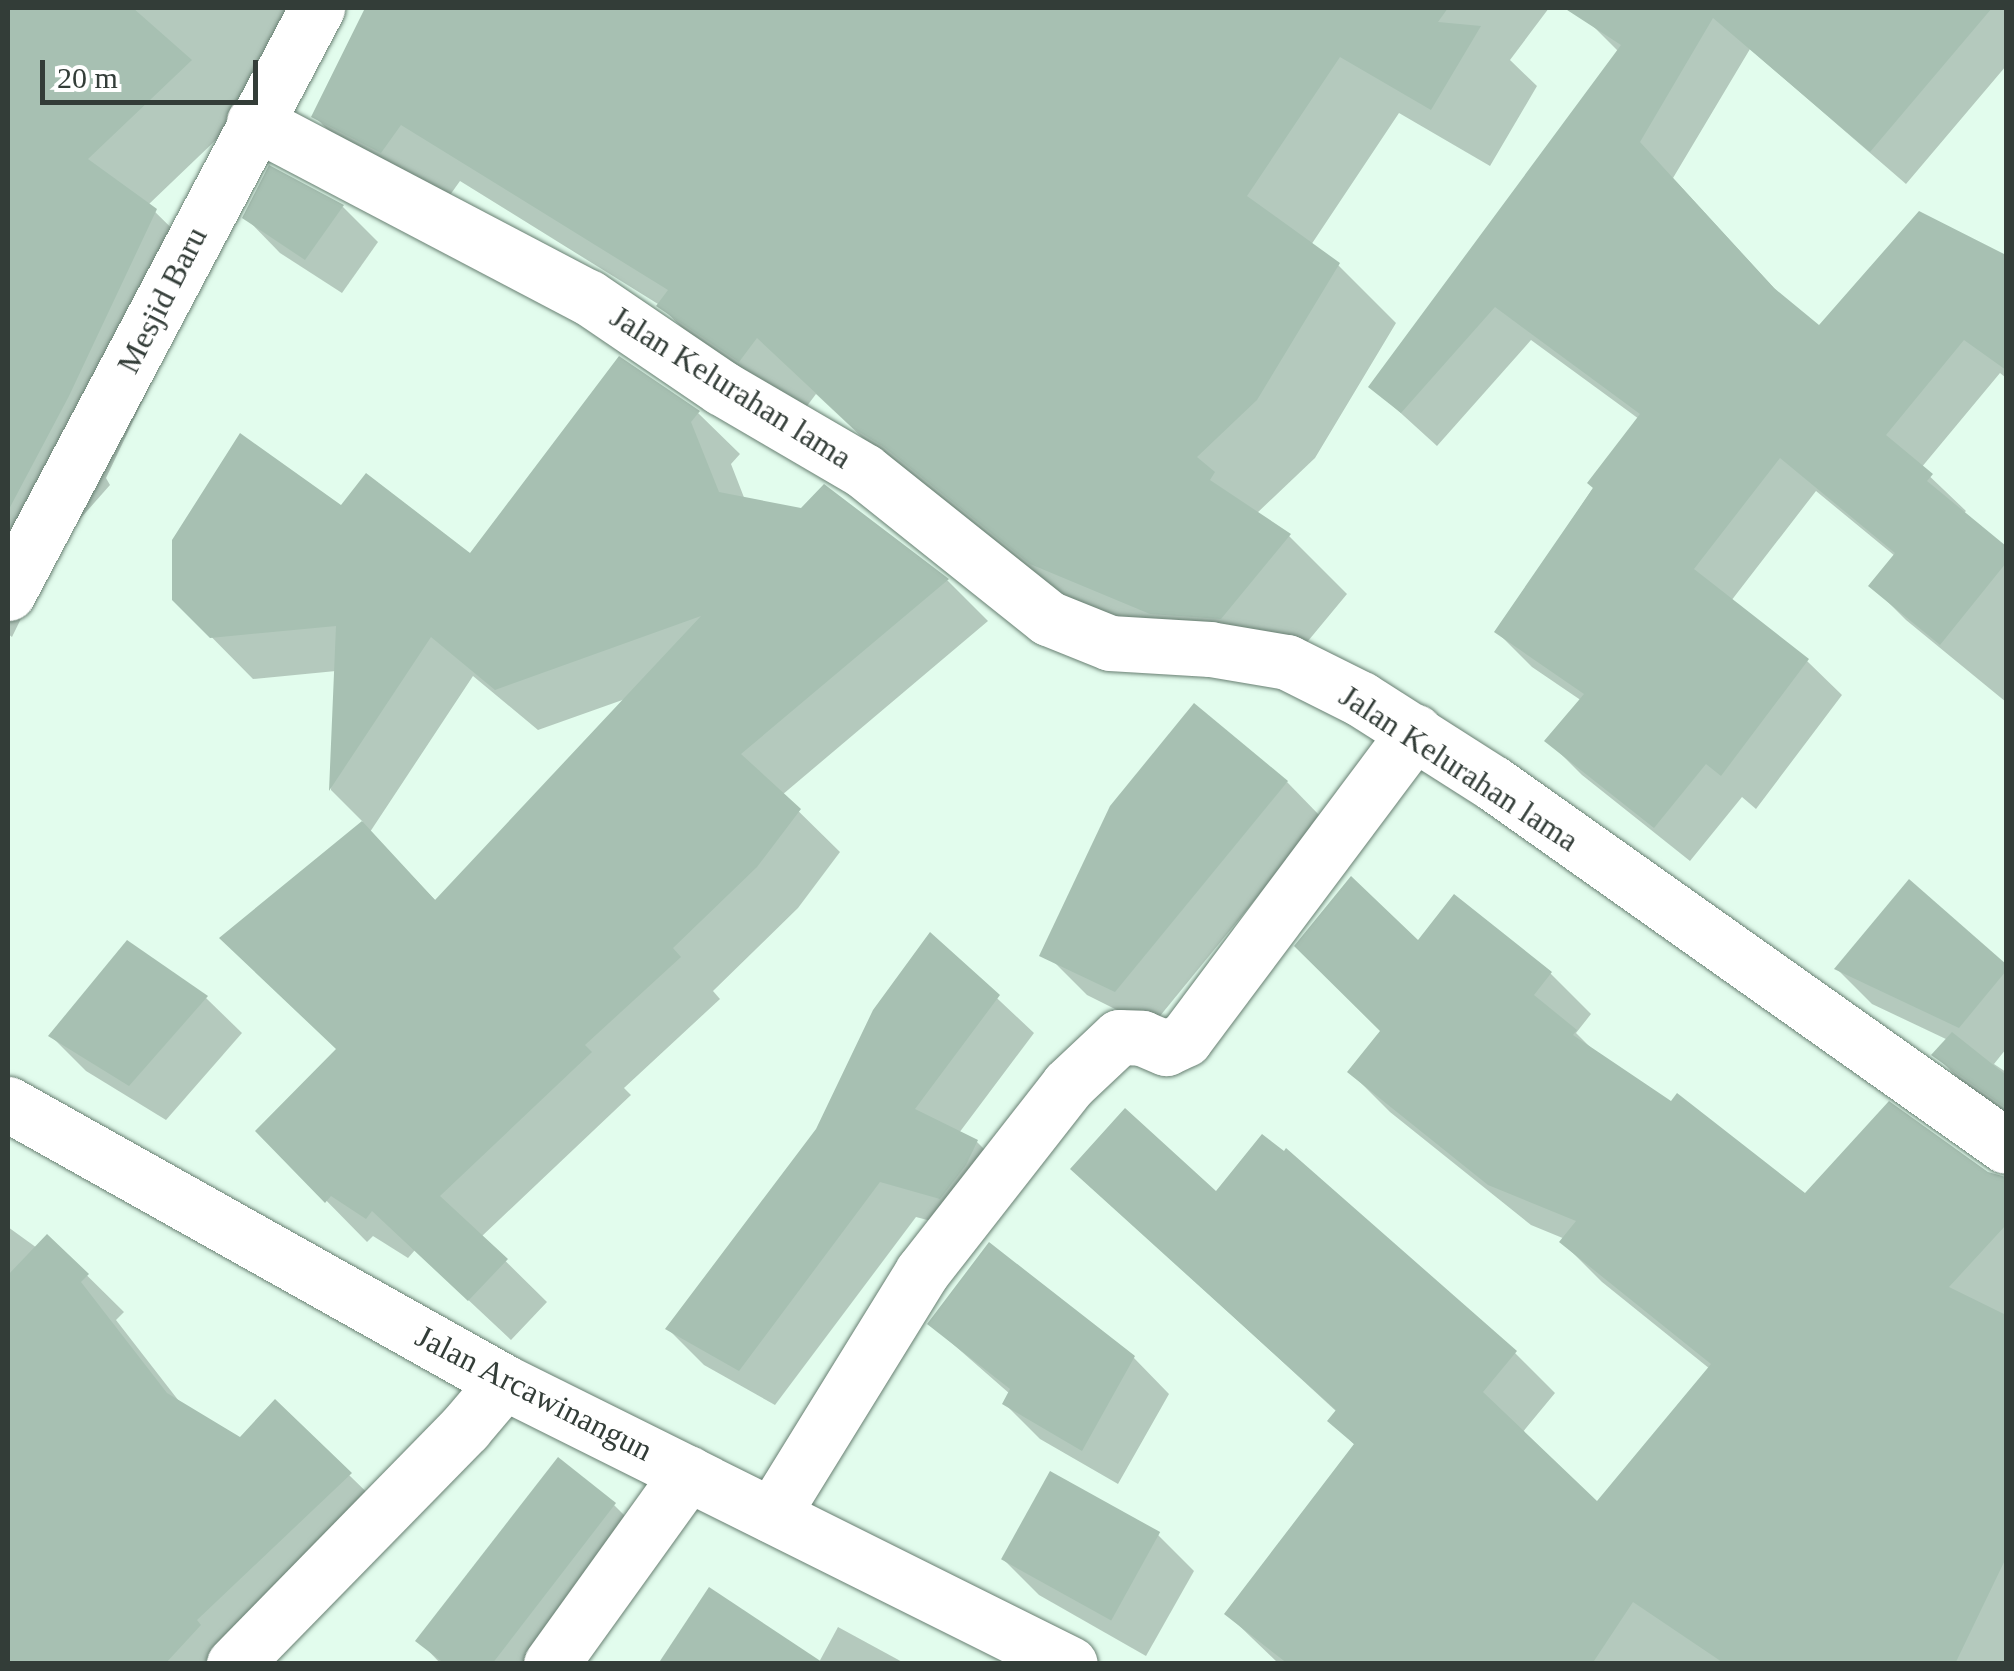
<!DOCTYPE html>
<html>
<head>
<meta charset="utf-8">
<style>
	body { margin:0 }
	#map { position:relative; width:2014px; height:1671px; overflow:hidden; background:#e2fced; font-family:Georgia,serif }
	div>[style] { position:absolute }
	.shadow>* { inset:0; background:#0003 }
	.building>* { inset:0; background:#a7c0b2; transform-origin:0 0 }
	.roads { filter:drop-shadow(0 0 2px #687f72) drop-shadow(0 0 2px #687f72) }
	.minor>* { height:55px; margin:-27.5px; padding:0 27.5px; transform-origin:27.5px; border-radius:27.5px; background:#fff }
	span { translate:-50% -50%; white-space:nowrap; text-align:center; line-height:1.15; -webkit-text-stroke:9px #fff; paint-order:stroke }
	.street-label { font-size:32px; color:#333d38 }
	.frame { position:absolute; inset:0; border:10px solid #333d38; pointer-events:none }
	.scale { position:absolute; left:40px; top:60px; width:218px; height:45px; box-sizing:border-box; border:5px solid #333d38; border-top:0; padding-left:12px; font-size:30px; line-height:35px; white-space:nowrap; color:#333d38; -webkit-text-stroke:8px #fff; paint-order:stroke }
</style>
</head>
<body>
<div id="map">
	<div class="shadow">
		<div style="clip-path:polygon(8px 8px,314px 8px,243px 114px,148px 205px,208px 264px,106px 478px,110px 485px,57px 545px,12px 637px,8px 634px)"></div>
		<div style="clip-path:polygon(367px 8px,1549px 8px,1510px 60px,1537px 86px,1490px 166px,1399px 113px,1311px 245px,1338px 265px,1396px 323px,1315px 458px,1256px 514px,1289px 536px,1347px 594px,1279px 676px,1091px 621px,914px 486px,816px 394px,798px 418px,718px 363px,658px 304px,460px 181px,440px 209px,372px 174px,314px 116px)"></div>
		<div style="clip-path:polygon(1597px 8px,2006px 8px,2006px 66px,1906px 184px,1750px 49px,1673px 178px,1785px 300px,1820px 329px,1919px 214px,2006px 258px,2006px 378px,2000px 373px,1921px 468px,1966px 511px,1963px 514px,2006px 549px,2006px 702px,1906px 620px,1872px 586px,1895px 556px,1816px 491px,1731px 601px,1807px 661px,1842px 695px,1756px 809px,1742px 797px,1690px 861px,1582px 775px,1548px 741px,1582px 701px,1532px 667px,1497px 632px,1639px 419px,1531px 340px,1437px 446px,1371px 386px,1619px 52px,1588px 21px)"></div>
		<div style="clip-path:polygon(343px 207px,378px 242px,342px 293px,280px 253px,245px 217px)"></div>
		<div style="clip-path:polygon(evenodd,698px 413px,740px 454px,731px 464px,745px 500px,947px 580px,988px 621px,782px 795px,840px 852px,798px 908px,713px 991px,720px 999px,624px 1088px,631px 1095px,481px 1237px,547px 1302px,511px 1340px,415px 1250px,408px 1258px,373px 1236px,367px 1242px,258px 1131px,339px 1050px,223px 938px,363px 822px,331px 790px,336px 671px,253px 679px,174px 599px,342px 509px,470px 556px,698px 413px,473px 676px,538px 730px,628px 698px,437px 902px,370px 832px,473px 676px)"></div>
		<div style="clip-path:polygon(1287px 782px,1322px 818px,1151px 1027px,1087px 995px,1051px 959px)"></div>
		<div style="clip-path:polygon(1909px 883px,2006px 967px,2006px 1049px,1994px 1064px,2006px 1072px,2006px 1117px,1974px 1094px,1935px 1055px,1948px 1040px,1872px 1004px,1837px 969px)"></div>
		<div style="clip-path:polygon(1455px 898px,1551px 974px,1591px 1014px,1576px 1033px,1599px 1056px,1805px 1197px,1988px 1174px,2006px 1179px,2006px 1664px,1279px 1664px,1227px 1614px,1356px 1446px,1330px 1421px,1337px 1412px,1073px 1169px,1217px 1195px,1515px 1353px,1555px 1393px,1522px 1433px,1597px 1504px,1710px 1369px,1602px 1282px,1562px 1242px,1565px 1239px,1531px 1225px,1390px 1112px,1350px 1072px,1383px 1031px,1418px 943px)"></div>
		<div style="clip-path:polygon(931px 936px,1034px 1033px,959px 1133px,977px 1142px,1012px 1177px,976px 1233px,916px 1217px,775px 1405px,704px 1365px,668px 1329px,818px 1130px)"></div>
		<div style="clip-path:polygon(206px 998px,242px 1033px,166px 1120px,86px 1071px,51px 1036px)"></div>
		<div style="clip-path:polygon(8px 1227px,37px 1248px,48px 1237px,124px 1312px,116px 1320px,182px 1405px,241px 1440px,275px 1403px,387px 1512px,234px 1664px,8px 1664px)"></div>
		<div style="clip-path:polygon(930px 1324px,1134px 1358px,1169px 1394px,1118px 1484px,1040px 1439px,1005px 1404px,1010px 1394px)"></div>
		<div style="clip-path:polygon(614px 1505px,650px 1541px,555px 1664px,441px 1664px,419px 1641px)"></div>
		<div style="clip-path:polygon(1158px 1535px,1194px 1571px,1146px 1656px,1039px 1595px,1003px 1559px)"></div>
		<div style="clip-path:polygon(838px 1627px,906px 1664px,818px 1664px)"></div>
	</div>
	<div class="building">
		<div style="clip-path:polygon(8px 8px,133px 8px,192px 60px,88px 159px,157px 209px,69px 396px,8px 511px)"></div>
		<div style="clip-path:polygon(365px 8px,1448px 8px,1438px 22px,1481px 26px,1431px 110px,1340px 57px,1247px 196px,1340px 263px,1257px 400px,1197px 457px,1215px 472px,1210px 480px,1291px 534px,1221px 619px,1150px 614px,1030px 564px,884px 447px,853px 428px,757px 338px,739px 362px,656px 306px,668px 290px,401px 125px,381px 153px,311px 117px)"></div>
		<div style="clip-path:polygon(1564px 8px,1992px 8px,1870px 152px,1713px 18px,1640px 142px,1774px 288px,1819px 325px,1919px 211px,2006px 255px,2006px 370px,1964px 340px,1886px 435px,1933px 474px,1927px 481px,2006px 546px,2006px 563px,1940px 645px,1868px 586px,1895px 553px,1780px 458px,1694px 569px,1809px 659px,1721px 776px,1706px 764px,1654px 828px,1544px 741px,1584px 694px,1494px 632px,1593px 488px,1587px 483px,1640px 414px,1495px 307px,1401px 413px,1368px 387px,1621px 45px)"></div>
		<div style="clip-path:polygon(269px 165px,344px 205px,305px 260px,242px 218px)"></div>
		<div style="clip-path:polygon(619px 356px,700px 411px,691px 422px,719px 492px,801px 508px,824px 484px,949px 579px,741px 754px,801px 809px,757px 867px,673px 948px,681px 957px,585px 1045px,592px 1052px,440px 1196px,508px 1259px,468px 1301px,372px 1211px,366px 1219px,331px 1196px,325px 1203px,255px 1131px,336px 1049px,219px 938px,362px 821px,435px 900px,701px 616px,495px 690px,431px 637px,329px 791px,336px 626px,210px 638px,172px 600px,172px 540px,240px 433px,341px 505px,366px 473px,470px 553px)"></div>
		<div style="clip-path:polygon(1194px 703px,1288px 781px,1115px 992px,1039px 956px,1110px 806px)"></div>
		<div style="clip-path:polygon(1351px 876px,1418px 940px,1454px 894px,1552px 972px,1534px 995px,1577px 1030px,1573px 1035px,1671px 1101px,1677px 1093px,1805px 1193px,1889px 1101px,1988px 1172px,2006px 1177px,2006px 1225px,1949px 1287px,2006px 1315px,2006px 1558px,1955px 1664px,1725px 1664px,1633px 1602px,1592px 1664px,1288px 1664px,1224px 1614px,1354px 1444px,1327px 1421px,1336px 1410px,1070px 1169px,1125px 1108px,1216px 1191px,1262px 1134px,1284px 1151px,1286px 1148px,1517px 1351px,1483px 1392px,1597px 1501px,1711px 1364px,1559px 1242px,1576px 1221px,1488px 1185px,1347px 1072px,1380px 1031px,1294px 946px)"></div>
		<div style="clip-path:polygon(1909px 879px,2006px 964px,2006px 971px,1959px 1028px,1834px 969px)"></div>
		<div style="clip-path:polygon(930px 932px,1000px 995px,915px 1109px,978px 1140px,966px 1165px,940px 1199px,880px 1182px,739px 1371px,665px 1329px,816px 1129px,873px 1010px)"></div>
		<div style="clip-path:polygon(127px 940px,208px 996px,129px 1086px,48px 1036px)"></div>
		<div style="clip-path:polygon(1952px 1032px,2006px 1075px,2006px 1108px,1931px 1055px)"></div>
		<div style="clip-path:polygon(47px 1234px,89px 1274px,81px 1282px,167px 1393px,240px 1437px,275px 1399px,352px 1473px,197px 1620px,201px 1625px,165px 1664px,8px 1664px,8px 1275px)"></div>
		<div style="clip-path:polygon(989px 1242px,1135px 1356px,1082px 1451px,1002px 1404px,1010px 1389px,927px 1324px)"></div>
		<div style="clip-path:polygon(558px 1457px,616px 1503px,492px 1664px,445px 1664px,415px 1641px)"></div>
		<div style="left:1050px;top:1471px;width:126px;height:101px;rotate:29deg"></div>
		<div style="clip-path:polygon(709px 1587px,825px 1664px,658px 1664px)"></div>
	</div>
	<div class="roads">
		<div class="minor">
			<div style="left:254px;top:122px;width:377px;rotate:27.7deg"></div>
			<div style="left:588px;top:297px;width:162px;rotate:34.2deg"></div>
			<div style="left:722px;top:388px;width:164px;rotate:30.3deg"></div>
			<div style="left:864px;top:471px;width:236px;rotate:38.6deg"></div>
			<div style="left:1048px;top:618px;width:67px;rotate:22deg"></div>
			<div style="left:1110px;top:643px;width:100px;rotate:3.4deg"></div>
			<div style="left:1210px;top:649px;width:78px;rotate:9.6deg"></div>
			<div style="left:1287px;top:662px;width:83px;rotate:26.6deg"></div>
			<div style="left:1361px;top:699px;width:156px;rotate:32.5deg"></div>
			<div style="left:1493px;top:783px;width:628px;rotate:35.28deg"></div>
			<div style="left:8px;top:593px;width:662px;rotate:-62.16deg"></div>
			<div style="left:8px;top:1104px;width:569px;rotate:29.27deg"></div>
			<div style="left:504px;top:1382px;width:632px;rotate:26.48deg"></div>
			<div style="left:772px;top:1515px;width:286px;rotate:-58.3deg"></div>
			<div style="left:922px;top:1272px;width:237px;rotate:-52deg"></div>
			<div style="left:1068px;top:1085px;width:70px;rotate:-43.3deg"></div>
			<div style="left:1119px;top:1037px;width:23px;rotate:2deg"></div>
			<div style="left:1142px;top:1038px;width:26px;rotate:23deg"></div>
			<div style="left:1166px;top:1048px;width:21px;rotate:-25deg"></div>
			<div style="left:1185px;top:1039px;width:384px;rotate:-53.2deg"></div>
			<div style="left:234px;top:1664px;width:330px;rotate:-45.6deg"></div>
			<div style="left:465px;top:1428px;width:60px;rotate:-49.7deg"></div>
			<div style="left:551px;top:1664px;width:235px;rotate:-54.3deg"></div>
		</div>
	</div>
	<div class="street-label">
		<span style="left:162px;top:300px;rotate:-63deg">Mesjid Baru</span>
		<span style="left:731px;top:387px;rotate:32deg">Jalan Kelurahan lama</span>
		<span style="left:1459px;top:768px;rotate:33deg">Jalan Kelurahan lama</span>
		<span style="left:534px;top:1393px;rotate:27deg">Jalan Arcawinangun</span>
	</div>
	<div class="frame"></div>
	<div class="scale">20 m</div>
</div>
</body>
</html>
